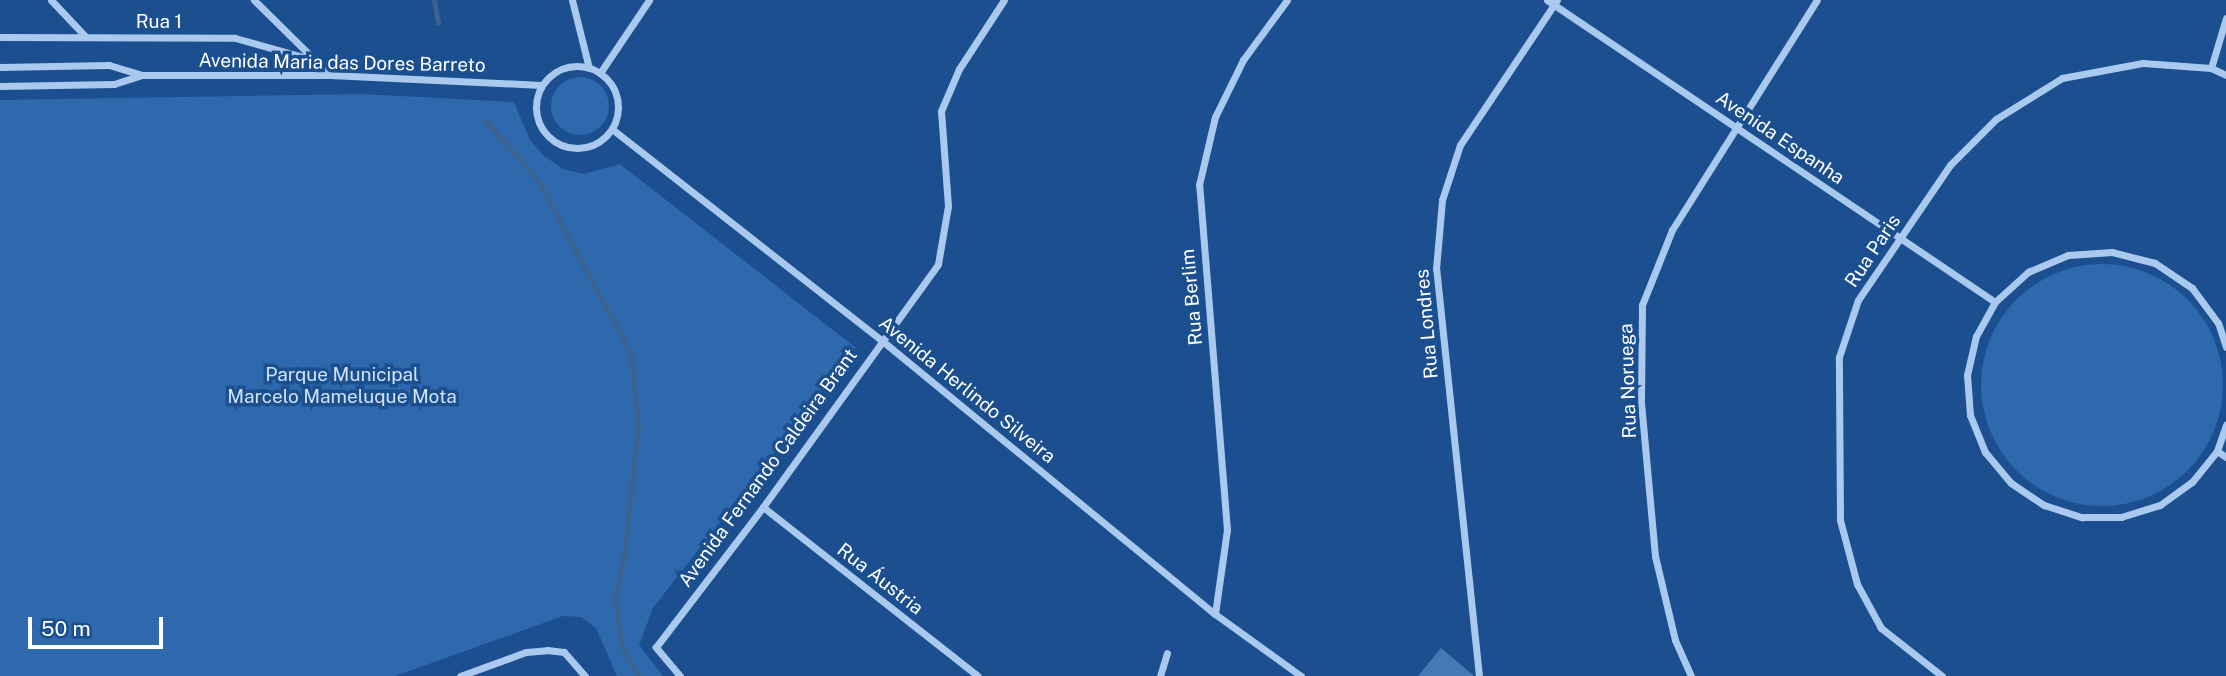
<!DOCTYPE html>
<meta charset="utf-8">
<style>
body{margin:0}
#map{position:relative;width:2226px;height:676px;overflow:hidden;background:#1b4f8f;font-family:"Public Sans",sans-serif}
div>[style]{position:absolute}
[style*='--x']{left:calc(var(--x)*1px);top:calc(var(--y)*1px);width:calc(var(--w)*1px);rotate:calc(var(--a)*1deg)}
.green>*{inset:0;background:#2e69ad}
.round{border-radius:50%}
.stream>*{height:5px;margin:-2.5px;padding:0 2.5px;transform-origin:2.5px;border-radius:2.5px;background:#3c6290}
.building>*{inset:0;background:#4478b7}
.street>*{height:7px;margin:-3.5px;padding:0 3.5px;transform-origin:3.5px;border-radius:3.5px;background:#a9c9ee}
.street>.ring{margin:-3.5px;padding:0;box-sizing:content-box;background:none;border:7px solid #a9c9ee;border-radius:50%}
span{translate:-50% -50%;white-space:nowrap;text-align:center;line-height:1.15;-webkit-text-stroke:7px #1b4f8f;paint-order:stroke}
.street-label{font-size:19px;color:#fff}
.park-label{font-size:19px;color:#cfe3fa}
.scale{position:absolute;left:28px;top:617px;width:135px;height:32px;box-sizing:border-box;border:4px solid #fff;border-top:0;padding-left:9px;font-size:21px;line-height:24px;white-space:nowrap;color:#fff;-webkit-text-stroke:5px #1b4f8f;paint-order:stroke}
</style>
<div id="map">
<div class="green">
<i class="round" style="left:551px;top:77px;width:58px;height:58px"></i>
<i style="clip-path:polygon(362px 94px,514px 102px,530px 140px,544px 156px,563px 169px,584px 174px,620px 164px,856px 348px,653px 608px,639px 645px,663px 676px,617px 676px,596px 628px,581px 617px,563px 616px,395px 676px,0 676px,0 100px)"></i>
<i class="round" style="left:1981px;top:264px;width:242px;height:242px"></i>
</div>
<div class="stream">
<i style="--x:434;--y:0;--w:23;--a:80"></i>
<i style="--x:486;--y:121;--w:79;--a:49.1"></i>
<i style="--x:538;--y:181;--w:196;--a:61.7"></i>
<i style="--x:631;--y:354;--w:73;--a:84.5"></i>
<i style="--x:638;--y:427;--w:130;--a:96.2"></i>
<i style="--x:624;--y:556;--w:40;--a:103"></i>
<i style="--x:615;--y:595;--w:50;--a:83.2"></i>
<i style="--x:621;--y:645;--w:35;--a:61"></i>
</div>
<div class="building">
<i style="clip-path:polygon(1441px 648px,1473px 675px,1473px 676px,1418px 676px)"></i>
</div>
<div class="street">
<i style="--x:51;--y:0;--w:51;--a:46.6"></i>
<i style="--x:254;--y:0;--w:105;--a:44.6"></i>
<i style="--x:572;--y:0;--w:70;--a:76"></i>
<i style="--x:1547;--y:0;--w:540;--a:33.98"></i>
<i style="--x:0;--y:37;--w:235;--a:0.2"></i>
<i style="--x:235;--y:38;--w:82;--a:15.6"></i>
<i class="ring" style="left:536px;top:66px;width:75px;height:75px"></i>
<i style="--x:0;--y:67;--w:109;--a:-1.1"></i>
<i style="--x:109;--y:65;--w:34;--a:17"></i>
<i style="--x:142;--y:75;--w:188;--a:0"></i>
<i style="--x:330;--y:75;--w:211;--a:2.7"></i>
<i style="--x:2211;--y:68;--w:52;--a:-73.3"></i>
<i style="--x:600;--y:73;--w:88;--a:-56.1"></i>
<i style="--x:0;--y:86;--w:114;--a:-1"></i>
<i style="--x:114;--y:84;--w:28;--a:-18"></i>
<i style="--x:612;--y:129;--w:340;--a:38.1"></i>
<i style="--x:880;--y:339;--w:433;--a:39.4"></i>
<i style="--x:1215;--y:614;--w:106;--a:35.8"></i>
<i style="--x:2226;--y:347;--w:25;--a:-108"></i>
<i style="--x:2218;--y:323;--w:44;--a:-126.6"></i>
<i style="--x:2192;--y:288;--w:45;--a:-146"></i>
<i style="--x:2155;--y:263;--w:44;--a:-165.7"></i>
<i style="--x:2112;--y:252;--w:44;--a:176.1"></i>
<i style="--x:2068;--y:255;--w:43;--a:157"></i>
<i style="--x:2028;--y:272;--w:45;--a:137.7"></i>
<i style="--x:1995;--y:302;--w:39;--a:119"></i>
<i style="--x:1976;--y:336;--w:40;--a:103"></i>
<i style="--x:1967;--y:375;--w:40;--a:85.7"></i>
<i style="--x:1970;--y:415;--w:40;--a:68"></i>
<i style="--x:1985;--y:452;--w:40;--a:50"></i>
<i style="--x:2011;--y:483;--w:40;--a:34"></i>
<i style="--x:2044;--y:505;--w:40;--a:18"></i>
<i style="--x:2082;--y:517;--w:39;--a:0"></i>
<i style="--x:2121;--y:517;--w:41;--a:-17.1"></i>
<i style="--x:2160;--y:505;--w:39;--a:-36"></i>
<i style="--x:2192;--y:482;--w:40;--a:-51"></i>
<i style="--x:2217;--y:451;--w:28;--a:-71"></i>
<i style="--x:2217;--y:451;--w:11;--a:34"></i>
<i style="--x:763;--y:507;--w:273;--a:38.2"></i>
<i style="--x:1215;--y:614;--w:85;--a:-81.9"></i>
<i style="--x:1227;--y:530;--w:346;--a:-94.6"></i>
<i style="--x:1199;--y:185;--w:70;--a:-76.8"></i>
<i style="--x:1215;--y:117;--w:64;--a:-63.8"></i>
<i style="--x:1243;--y:60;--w:74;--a:-53.7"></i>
<i style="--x:460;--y:676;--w:70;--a:-20"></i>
<i style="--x:526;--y:652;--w:21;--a:-5"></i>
<i style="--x:547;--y:650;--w:17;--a:7"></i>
<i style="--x:564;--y:652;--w:32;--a:49"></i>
<i style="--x:680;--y:676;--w:38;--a:-130"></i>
<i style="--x:656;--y:647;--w:176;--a:-52.6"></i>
<i style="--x:763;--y:507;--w:299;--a:-54.2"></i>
<i style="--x:938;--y:264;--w:59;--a:-80.2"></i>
<i style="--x:948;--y:206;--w:95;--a:-94.2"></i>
<i style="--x:941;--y:111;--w:46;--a:-66.8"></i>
<i style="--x:959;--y:69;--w:82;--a:-56.9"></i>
<i style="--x:1160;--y:676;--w:24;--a:-73"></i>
<i style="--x:1479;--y:676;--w:409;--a:-96"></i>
<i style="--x:1436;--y:269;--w:69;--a:-85"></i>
<i style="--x:1442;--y:200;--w:58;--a:-71.9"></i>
<i style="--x:1460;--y:145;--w:174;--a:-56.2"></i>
<i style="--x:1691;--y:676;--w:39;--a:-114"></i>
<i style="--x:1675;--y:640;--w:86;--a:-103.4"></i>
<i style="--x:1655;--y:556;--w:156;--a:-95.2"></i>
<i style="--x:1641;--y:401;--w:96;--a:-89.4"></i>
<i style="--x:1642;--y:305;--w:81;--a:-68.2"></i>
<i style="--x:1672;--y:230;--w:272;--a:-57.8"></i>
<i style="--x:1942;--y:676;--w:78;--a:-141.8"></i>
<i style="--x:1881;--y:628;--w:50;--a:-118.6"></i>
<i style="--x:1857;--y:584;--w:66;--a:-104.9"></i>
<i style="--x:1840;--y:520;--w:163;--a:-90.4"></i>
<i style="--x:1839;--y:357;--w:60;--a:-71.6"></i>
<i style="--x:1858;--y:300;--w:163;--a:-55.7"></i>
<i style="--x:1950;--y:165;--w:65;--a:-45"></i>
<i style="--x:1996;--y:119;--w:78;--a:-31.8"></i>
<i style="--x:2062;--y:78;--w:82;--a:-10.5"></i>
<i style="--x:2143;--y:63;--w:68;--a:4.2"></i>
<i style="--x:2211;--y:68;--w:17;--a:25"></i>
</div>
<div class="street-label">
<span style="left:159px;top:22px">Rua 1</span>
<span style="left:342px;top:63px;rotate:1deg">Avenida Maria das Dores Barreto</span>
<span style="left:1780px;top:138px;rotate:34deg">Avenida Espanha</span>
<span style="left:1873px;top:251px;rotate:-56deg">Rua Paris</span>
<span style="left:1192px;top:297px;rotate:-95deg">Rua Berlim</span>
<span style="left:1427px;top:324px;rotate:-95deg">Rua Londres</span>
<span style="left:1628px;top:381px;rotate:-92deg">Rua Noruega</span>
<span style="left:967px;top:390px;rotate:39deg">Avenida Herlindo Silveira</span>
<span style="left:768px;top:468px;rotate:-54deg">Avenida Fernando Caldeira Brant</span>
<span style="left:880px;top:579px;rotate:38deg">Rua Áustria</span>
</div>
<div class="park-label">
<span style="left:342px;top:386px">Parque Municipal<br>Marcelo Mameluque Mota</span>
</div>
<div class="scale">50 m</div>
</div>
